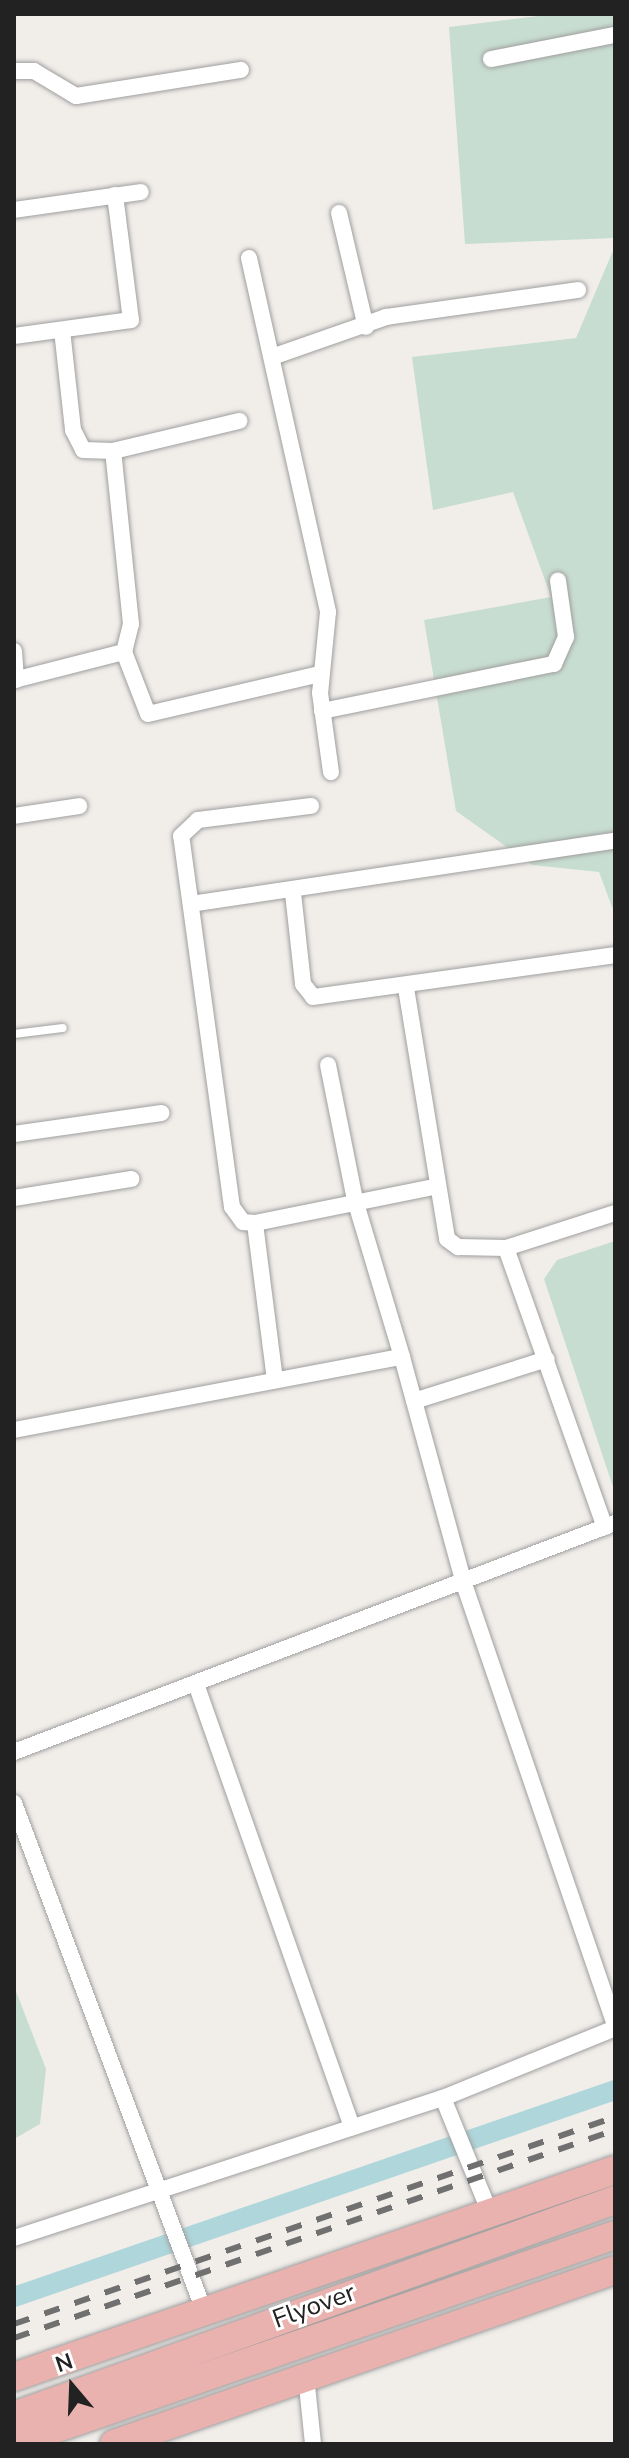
<!DOCTYPE html>
<style>
body{margin:0}
#map{position:relative;width:629px;height:2458px;overflow:hidden;background:#f1eeea;font-family:"Nunito Sans",sans-serif}
div>[style]{position:absolute}
[style*='--x']{left:calc(var(--x)*1px);top:calc(var(--y)*1px);width:calc(var(--w)*1px);rotate:calc(var(--a)*1deg)}
.wetland>*{inset:0;background:#c8ddd1}
.canal>*{height:20px;margin:-10px;padding:0 10px;transform-origin:10px;border-radius:10px;background:#afd6da}
.roads{filter:drop-shadow(0 0 2px #9f9f9f) drop-shadow(0 0 2px #9f9f9f)}
.service>*{height:8px;margin:-4px;padding:0 4px;transform-origin:4px;border-radius:4px;background:#fff}
.minor>*{height:16px;margin:-8px;padding:0 8px;transform-origin:8px;border-radius:8px;background:#fff}
.trunk>*{height:28px;margin:-14px;padding:0 14px;transform-origin:14px;border-radius:14px;background:#eab2ae}
.rail>*{height:6px;margin-top:-3px;transform-origin:0;background:repeating-linear-gradient(90deg,#707070 0 16px,transparent 0 32px)}
span{translate:-50% -50%;white-space:nowrap;text-align:center;line-height:1.15;-webkit-text-stroke:6px #fff;paint-order:stroke}
.street-label{font-size:26px;color:#222}
.frame{position:absolute;inset:0;border:16px solid #222;pointer-events:none}
.north{position:absolute;left:32px;top:2346px;width:80px;height:80px;-webkit-text-stroke:6px #fff;paint-order:stroke;rotate:341deg;font-size:22px;font-weight:700;line-height:32px;text-align:center;color:#222}
.north::after{content:'';display:block;margin:auto;width:28px;height:36px;background:#222;clip-path:polygon(50% 0,100% 100%,50% 72%,0 100%)}
</style>
<div id="map">
<div class="wetland">
<i style="clip-path:polygon(554px 14px,615px 14px,615px 238px,465px 244px,449px 27px)"></i>
<i style="clip-path:polygon(615px 246px,615px 915px,599px 872px,532px 865px,456px 811px,424px 620px,551px 597px,513px 492px,433px 510px,412px 357px,576px 338px)"></i>
<i style="clip-path:polygon(615px 1241px,615px 1493px,544px 1279px,557px 1260px)"></i>
<i style="clip-path:polygon(14px 1986px,46px 2069px,40px 2124px,14px 2139px)"></i>
</div>
<div class="canal">
<i style="--x:14;--y:2297;--w:636;--a:-19.01"></i>
</div>
<div class="roads">
<div class="service">
<i style="--x:14;--y:1034;--w:49;--a:-7"></i>
</div>
<div class="minor">
<i style="--x:491;--y:59;--w:126;--a:-11"></i>
<i style="--x:14;--y:71;--w:20;--a:0"></i>
<i style="--x:34;--y:71;--w:49;--a:30.8"></i>
<i style="--x:76;--y:96;--w:167;--a:-9"></i>
<i style="--x:14;--y:210;--w:128;--a:-8.1"></i>
<i style="--x:339;--y:213;--w:117;--a:76.7"></i>
<i style="--x:249;--y:258;--w:363;--a:77.4"></i>
<i style="--x:328;--y:612;--w:81;--a:95.6"></i>
<i style="--x:320;--y:693;--w:80;--a:82.1"></i>
<i style="--x:62;--y:330;--w:101;--a:83.7"></i>
<i style="--x:73;--y:430;--w:22;--a:63"></i>
<i style="--x:83;--y:450;--w:30;--a:2"></i>
<i style="--x:113;--y:451;--w:130;--a:-13.4"></i>
<i style="--x:14;--y:336;--w:118;--a:-7.8"></i>
<i style="--x:131;--y:320;--w:126;--a:-97.3"></i>
<i style="--x:272;--y:357;--w:121;--a:-19.3"></i>
<i style="--x:386;--y:317;--w:194;--a:-8"></i>
<i style="--x:14;--y:651;--w:29;--a:86"></i>
<i style="--x:124;--y:652;--w:66;--a:68.8"></i>
<i style="--x:148;--y:714;--w:177;--a:-13.1"></i>
<i style="--x:14;--y:680;--w:114;--a:-14.3"></i>
<i style="--x:124;--y:652;--w:29;--a:-76"></i>
<i style="--x:131;--y:624;--w:174;--a:-95.9"></i>
<i style="--x:322;--y:711;--w:237;--a:-11.5"></i>
<i style="--x:554;--y:664;--w:30;--a:-66"></i>
<i style="--x:566;--y:637;--w:57;--a:-98.1"></i>
<i style="--x:14;--y:816;--w:66;--a:-8.7"></i>
<i style="--x:293;--y:893;--w:92;--a:83.7"></i>
<i style="--x:303;--y:984;--w:16;--a:52"></i>
<i style="--x:313;--y:997;--w:305;--a:-7.9"></i>
<i style="--x:191;--y:904;--w:429;--a:-8.5"></i>
<i style="--x:406;--y:988;--w:254;--a:80.7"></i>
<i style="--x:447;--y:1239;--w:14;--a:36"></i>
<i style="--x:458;--y:1247;--w:48;--a:1.2"></i>
<i style="--x:506;--y:1248;--w:114;--a:-17.8"></i>
<i style="--x:328;--y:1065;--w:138;--a:78.7"></i>
<i style="--x:355;--y:1200;--w:164;--a:73.3"></i>
<i style="--x:14;--y:1134;--w:149;--a:-8.1"></i>
<i style="--x:14;--y:1198;--w:119;--a:-9.2"></i>
<i style="--x:255;--y:1223;--w:12;--a:-175"></i>
<i style="--x:243;--y:1222;--w:19;--a:-126"></i>
<i style="--x:232;--y:1207;--w:374;--a:-97.8"></i>
<i style="--x:181;--y:836;--w:23;--a:-43"></i>
<i style="--x:198;--y:820;--w:114;--a:-7.1"></i>
<i style="--x:506;--y:1248;--w:296;--a:70.5"></i>
<i style="--x:275;--y:1380;--w:158;--a:-97.3"></i>
<i style="--x:255;--y:1223;--w:183;--a:-11.4"></i>
<i style="--x:414;--y:1401;--w:139;--a:-17.5"></i>
<i style="--x:14;--y:1430;--w:395;--a:-10.7"></i>
<i style="--x:402;--y:1357;--w:235;--a:74.7"></i>
<i style="--x:464;--y:1584;--w:465;--a:71.1"></i>
<i style="--x:196;--y:1684;--w:470;--a:70.6"></i>
<i style="--x:14;--y:1752;--w:643;--a:-20.86"></i>
<i style="--x:14;--y:1803;--w:542;--a:69.49"></i>
<i style="--x:443;--y:2098;--w:124;--a:67.8"></i>
<i style="--x:14;--y:2238;--w:451;--a:-18.1"></i>
<i style="--x:443;--y:2098;--w:186;--a:-22.1"></i>
<i style="--x:306;--y:2376;--w:68;--a:84.1"></i>
</div>
<div class="trunk">
<i style="--x:14;--y:2377;--w:636;--a:-19.01"></i>
<i style="--x:14;--y:2416;--w:639;--a:-19.77"></i>
<i style="--x:14;--y:2443;--w:636;--a:-19.09"></i>
<i style="--x:114;--y:2444;--w:530;--a:-19.15"></i>
</div>
</div>
<div class="rail">
<i style="--x:14;--y:2324;--w:636;--a:-19.01"></i>
<i style="--x:14;--y:2338;--w:636;--a:-19.09"></i>
</div>
<div class="street-label">
<span style="left:314px;top:2306px;rotate:-20deg">Flyover</span>
</div>
<div class="frame"></div>
<div class="north">N</div>
</div>
